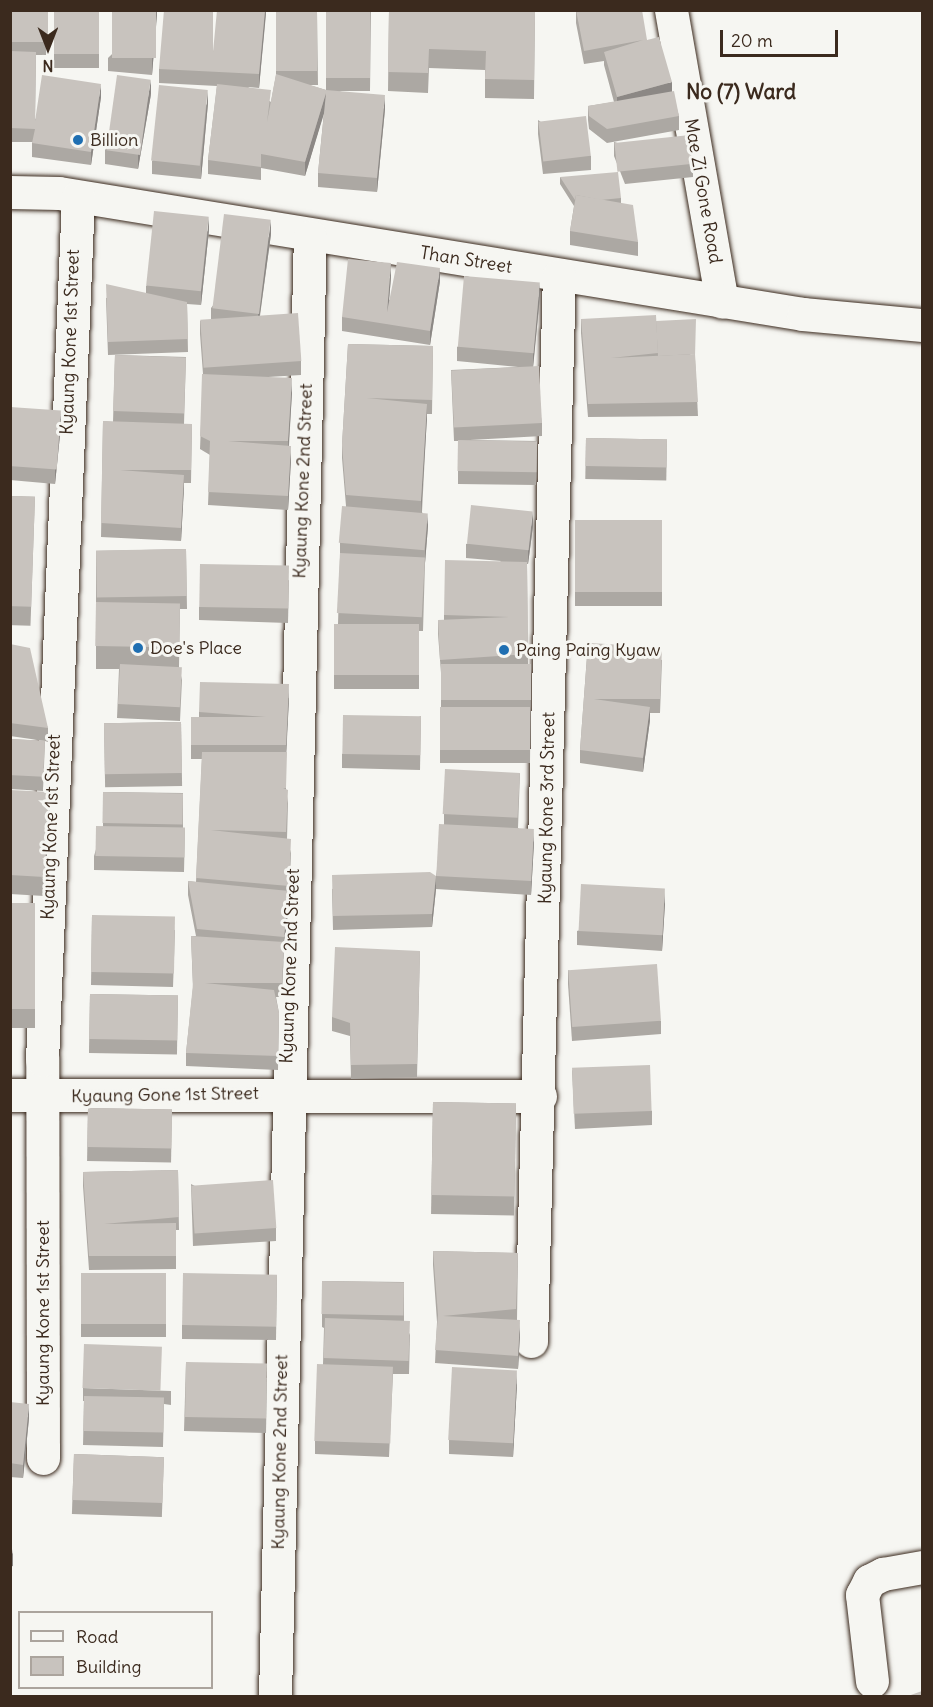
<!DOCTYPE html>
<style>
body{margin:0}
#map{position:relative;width:933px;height:1707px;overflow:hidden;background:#f6f6f2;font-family:Delius,sans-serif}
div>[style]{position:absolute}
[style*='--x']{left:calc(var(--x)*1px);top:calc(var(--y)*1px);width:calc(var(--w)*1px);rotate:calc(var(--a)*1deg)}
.roads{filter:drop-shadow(0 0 2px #3b2a1e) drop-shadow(0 0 2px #3b2a1e)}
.minor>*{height:33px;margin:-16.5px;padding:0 16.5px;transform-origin:16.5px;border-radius:16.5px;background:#f6f6f2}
.wall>*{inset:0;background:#aca8a3;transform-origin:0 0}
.shaded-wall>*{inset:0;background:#8c8885}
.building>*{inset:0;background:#c8c3be;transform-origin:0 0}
.dots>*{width:16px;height:16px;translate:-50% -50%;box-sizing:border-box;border:3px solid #f6f6f2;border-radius:50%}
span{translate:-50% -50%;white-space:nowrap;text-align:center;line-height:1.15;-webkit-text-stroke:6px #f6f6f2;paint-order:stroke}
.poi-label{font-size:18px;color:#3b2a1e}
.left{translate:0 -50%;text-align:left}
.street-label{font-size:18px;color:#3b2a1e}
.quarter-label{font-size:21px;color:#3b2a1e;font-weight:700}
.frame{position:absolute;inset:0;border:12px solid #3b2a1e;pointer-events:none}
.legend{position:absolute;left:18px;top:1611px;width:195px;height:78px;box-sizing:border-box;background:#f6f6f2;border:2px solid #aba49d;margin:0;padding:8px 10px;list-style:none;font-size:18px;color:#3b2a1e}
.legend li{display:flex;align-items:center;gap:12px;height:30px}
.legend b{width:30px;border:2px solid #aba49d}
.north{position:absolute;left:18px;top:18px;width:60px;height:60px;-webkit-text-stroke:4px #f6f6f2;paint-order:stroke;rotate:180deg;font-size:16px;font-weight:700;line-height:24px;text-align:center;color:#3b2a1e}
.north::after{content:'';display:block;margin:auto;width:21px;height:27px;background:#3b2a1e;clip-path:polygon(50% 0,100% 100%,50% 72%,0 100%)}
.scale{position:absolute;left:720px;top:30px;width:118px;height:27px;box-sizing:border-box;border:3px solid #3b2a1e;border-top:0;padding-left:8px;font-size:18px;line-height:21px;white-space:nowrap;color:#3b2a1e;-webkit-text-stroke:4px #f6f6f2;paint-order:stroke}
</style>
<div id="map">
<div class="roads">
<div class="minor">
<i style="--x:671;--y:10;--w:296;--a:80.1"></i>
<i style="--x:10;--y:192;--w:49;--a:1.2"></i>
<i style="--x:59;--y:193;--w:754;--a:9.24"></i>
<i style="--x:803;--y:314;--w:120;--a:5.3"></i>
<i style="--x:10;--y:1095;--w:530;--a:0.11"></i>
<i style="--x:531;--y:1341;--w:1066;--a:-88.5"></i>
<i style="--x:43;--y:1458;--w:398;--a:-90.1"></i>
<i style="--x:42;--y:1060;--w:864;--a:-87.61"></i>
<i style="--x:872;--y:1681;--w:87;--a:-96.6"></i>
<i style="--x:862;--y:1595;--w:16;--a:-63"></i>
<i style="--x:869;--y:1581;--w:16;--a:-27"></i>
<i style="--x:883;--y:1574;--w:40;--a:-10"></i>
<i style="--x:275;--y:1696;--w:1460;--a:-88.63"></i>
</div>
</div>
<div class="wall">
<i style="clip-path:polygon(10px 10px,48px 10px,46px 55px,36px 55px,35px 119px,101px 97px,91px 165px,32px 157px,32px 142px,10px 142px)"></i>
<i style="left:54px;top:10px;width:45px;height:58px"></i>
<i style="clip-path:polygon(157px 10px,152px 75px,108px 71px,108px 58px)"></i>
<i style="clip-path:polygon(266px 10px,259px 88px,248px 87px,271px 102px,276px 75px,276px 10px,317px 10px,318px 85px,309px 85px,326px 90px,326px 10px,371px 10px,370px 91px,339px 91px,385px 109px,377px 192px,318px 187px,318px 173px,324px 112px,305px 176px,261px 168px,261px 180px,208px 174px,208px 160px,217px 86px,159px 83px,159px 69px,213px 51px)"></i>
<i style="clip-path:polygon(389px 10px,535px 10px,534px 99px,485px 98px,485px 70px,429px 68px,428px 93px,388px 91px)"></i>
<i style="clip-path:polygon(576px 10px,647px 40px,672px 92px,679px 116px,679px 130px,607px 143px,589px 129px,588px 120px,588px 106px,614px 102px,604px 65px,604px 61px,584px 64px,576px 23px)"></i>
<i style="clip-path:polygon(151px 94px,138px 169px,105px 164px,105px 150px)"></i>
<i style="clip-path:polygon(208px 103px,201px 179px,152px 174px,152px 161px)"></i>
<i style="clip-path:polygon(538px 120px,591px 156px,591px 170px,543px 174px,538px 134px)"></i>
<i style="clip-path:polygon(614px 142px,693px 164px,693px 177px,625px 184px,614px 156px)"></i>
<i style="clip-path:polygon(560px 177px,621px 198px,621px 203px,638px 242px,638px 256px,570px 245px,570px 231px,574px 206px,560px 184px)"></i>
<i style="clip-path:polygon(209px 230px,201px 305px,187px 304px,188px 352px,108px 355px,106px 298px,146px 293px,146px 286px)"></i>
<i style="clip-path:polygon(271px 234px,260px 316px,301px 361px,301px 375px,268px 377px,292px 392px,289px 446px,291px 460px,288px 510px,208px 505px,210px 455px,200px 449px,203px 374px,200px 334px,200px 321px,211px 320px,211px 308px)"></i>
<i style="clip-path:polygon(391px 277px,389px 300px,440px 281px,430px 345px,342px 331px,342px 317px)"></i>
<i style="clip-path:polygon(540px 296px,533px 366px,542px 423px,542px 436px,470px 440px,537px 441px,536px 485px,458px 484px,458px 441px,454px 441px,451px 370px,518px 367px,457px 361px,457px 347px)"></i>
<i style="clip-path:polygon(581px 319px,656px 321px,695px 359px,698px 416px,588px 417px,581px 333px)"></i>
<i style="clip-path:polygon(348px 344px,433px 346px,432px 414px,427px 414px,422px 512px,428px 526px,425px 563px,423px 631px,419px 631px,419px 689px,334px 689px,334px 624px,338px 624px,340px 557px,340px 543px,346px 506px,342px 458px,342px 445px)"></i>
<i style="clip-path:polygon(115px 355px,186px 357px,184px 424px,192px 424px,191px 483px,184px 483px,181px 541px,101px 537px,103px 421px,113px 422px)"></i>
<i style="clip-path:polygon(10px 407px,61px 425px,55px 484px,10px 480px)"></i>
<i style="left:586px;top:438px;width:81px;height:41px;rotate:1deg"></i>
<i style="left:10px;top:496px;width:25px;height:129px;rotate:2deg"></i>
<i style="left:575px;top:520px;width:87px;height:86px"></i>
<i style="clip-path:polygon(533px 526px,528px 564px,527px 564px,528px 664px,531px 664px,530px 763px,440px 763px,440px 707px,441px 707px,441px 673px,438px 634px,438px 620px,444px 620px,444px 615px,501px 561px,466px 558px,466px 544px)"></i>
<i style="clip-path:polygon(186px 549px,187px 609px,180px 609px,179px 667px,182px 680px,180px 721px,117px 718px,119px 669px,96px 669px,96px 551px)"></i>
<i style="clip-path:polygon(289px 580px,288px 623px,199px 620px,199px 607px)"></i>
<i style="clip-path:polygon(588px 643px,662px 660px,660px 713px,650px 713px,650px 720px,643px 772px,580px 763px,580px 750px)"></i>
<i style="clip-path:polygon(10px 644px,48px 728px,48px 742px,45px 741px,43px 791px,10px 789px,10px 739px,45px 741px,10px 736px)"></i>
<i style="clip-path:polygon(289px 698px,286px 752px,286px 789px,288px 803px,287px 839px,291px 853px,289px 905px,284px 945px,282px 997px,276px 997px,279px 1013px,278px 1070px,186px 1066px,186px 1053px,193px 988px,191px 936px,196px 936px,188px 895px,188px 881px,196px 882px,202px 759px,191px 759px,191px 717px,199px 717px,199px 712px)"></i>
<i style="clip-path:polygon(421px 716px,420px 770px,342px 768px,342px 754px)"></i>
<i style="left:181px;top:722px;width:64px;height:77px;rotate:89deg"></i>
<i style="clip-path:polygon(520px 773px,518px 828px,534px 842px,531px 895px,436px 889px,432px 927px,333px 930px,332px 889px,436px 876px,444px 824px,444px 814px)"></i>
<i style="clip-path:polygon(10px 790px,50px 812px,44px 896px,10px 894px)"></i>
<i style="clip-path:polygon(103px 792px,183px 793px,183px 828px,185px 828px,184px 872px,94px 870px,94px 856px,103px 826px)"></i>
<i style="left:10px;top:903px;width:25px;height:125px"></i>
<i style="clip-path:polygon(665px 903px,662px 951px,577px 945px,577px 931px)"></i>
<i style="clip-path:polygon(92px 915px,175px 930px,173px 987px,91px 985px)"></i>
<i style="clip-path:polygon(420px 951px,417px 1077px,351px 1079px,350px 1036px,332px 1031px,332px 1017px)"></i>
<i style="clip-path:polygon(568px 970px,661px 1021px,661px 1034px,572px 1041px,568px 984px)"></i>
<i style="left:90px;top:994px;width:88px;height:59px;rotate:1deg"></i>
<i style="clip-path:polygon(572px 1070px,652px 1111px,652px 1125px,575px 1129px)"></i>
<i style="left:433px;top:1102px;width:83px;height:112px;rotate:1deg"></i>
<i style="left:88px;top:1108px;width:84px;height:53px;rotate:1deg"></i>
<i style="clip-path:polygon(178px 1170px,179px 1230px,176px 1230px,176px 1269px,89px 1270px,83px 1186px,83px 1172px)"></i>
<i style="clip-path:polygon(191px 1184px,276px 1228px,276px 1241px,193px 1246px)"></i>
<i style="clip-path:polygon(433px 1251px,518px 1253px,517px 1320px,520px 1334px,518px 1369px,435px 1363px,437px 1322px,433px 1265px)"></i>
<i style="left:166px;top:1273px;width:64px;height:85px;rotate:90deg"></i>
<i style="clip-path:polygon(277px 1275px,276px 1340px,182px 1339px,182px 1325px)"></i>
<i style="clip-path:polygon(322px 1281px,404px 1282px,404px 1321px,410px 1335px,409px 1374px,393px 1374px,389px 1457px,315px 1454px,315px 1441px,323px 1364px,324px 1328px,322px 1327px)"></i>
<i style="clip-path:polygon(186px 1362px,267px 1378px,266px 1433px,184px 1431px)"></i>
<i style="clip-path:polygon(517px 1384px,513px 1457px,449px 1454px,449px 1440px)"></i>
<i style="clip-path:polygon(83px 1388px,171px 1391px,171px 1405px,164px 1404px,163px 1447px,83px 1445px,84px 1401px,83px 1401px)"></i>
<i style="clip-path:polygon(10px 1402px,29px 1418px,23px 1478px,10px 1477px)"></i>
<i style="left:74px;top:1454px;width:90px;height:60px;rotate:2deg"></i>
</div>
<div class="shaded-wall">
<i style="clip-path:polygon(156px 10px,157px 10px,157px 15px,152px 75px,152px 61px)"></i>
<i style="clip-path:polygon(265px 10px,266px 10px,266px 14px,259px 88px,259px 74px)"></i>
<i style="clip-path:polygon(151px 80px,151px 94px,138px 169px,138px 155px)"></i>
<i style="clip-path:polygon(672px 82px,672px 95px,617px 111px,617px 97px)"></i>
<i style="clip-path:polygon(101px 84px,101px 97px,91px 165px,91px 152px)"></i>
<i style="clip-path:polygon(208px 90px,208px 103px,201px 179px,201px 165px)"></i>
<i style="clip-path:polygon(326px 93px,326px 107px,305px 176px,305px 162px)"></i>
<i style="clip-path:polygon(385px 95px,385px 109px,377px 192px,377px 178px)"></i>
<i style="clip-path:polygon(209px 217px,209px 230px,201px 305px,201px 292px)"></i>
<i style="clip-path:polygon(271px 220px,271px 234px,258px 328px,258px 315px)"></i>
<i style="clip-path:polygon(391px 263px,391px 277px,387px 325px,387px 312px)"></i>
<i style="clip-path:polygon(440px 268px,440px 281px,430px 345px,430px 331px)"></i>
<i style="clip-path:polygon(540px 282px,540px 296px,533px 368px,533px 355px)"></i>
<i style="clip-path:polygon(292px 378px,292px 392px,288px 455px,288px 441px)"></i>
<i style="clip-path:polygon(427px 404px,427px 418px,421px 514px,421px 501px)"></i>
<i style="clip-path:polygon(61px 411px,61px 425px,55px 484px,55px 470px)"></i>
<i style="clip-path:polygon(291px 446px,291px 460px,288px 510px,288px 496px)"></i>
<i style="clip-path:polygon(184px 475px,184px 488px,181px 541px,181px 528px)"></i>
<i style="clip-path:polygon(533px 512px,533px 526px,528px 564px,528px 551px)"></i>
<i style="clip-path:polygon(428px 513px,428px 526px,425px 563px,425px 549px)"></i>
<i style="clip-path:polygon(289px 684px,289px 698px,286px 759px,286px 745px)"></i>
<i style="clip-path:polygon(650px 707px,650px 720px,643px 772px,643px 758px)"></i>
<i style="clip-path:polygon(50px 792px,50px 812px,44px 896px,44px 877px)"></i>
<i style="clip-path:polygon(534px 829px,534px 842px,531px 895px,531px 882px)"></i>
<i style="clip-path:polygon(436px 876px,436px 889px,432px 927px,432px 914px)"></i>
<i style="clip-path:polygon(665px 889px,665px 903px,662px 951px,662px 937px)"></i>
<i style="clip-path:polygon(289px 891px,289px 905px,284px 945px,282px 997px,284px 937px)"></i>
<i style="clip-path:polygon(520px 1320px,520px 1334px,518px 1369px,518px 1356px)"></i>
<i style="clip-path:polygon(517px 1370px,517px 1384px,513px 1457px,513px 1444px)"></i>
<i style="clip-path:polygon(29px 1404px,29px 1418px,23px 1478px,23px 1465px)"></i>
<i style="clip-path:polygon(13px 1553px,13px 1566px,10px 1567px,10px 1554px)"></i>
</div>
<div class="building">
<i style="left:10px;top:10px;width:38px;height:32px"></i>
<i style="left:54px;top:10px;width:45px;height:44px"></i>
<i style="left:112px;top:10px;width:44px;height:48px"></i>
<i style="clip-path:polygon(164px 10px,213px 10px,213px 52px,217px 10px,265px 10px,259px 74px,159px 69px)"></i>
<i style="left:276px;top:10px;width:41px;height:61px"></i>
<i style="left:326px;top:10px;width:44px;height:68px"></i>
<i style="clip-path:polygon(389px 10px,535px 10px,534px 80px,485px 79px,486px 51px,429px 49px,428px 73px,388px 72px)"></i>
<i style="clip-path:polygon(576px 10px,642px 10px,647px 40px,659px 37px,672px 82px,617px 97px,604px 52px,643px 40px,584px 51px)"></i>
<i style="clip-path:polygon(10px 51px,36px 52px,35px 121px,42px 75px,101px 84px,91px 152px,32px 143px,35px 129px,10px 128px)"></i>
<i style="clip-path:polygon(276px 74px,326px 90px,385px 95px,377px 178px,318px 173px,326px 93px,305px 162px,261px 154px,261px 167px,208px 160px,217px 84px,271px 90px,267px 122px)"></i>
<i style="left:117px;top:75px;width:34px;height:76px;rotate:8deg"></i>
<i style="left:159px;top:85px;width:49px;height:76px;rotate:6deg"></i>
<i style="clip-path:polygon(674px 91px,679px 116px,607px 129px,589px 116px,588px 106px)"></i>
<i style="left:586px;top:116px;width:40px;height:48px;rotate:83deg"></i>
<i style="left:690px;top:135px;width:29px;height:76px;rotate:84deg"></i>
<i style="clip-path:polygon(618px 172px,621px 198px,601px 200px,576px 195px,575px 200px,560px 177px)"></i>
<i style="clip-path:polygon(576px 195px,633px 205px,638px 242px,570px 231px)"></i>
<i style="left:154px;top:211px;width:55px;height:75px;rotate:6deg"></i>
<i style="left:224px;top:214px;width:47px;height:95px;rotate:7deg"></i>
<i style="clip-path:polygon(348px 259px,391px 263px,387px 312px,397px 262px,440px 268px,430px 331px,342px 317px)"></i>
<i style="left:464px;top:276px;width:76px;height:71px;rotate:5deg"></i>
<i style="clip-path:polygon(106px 284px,187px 302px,188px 339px,108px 342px)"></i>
<i style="left:298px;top:313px;width:48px;height:98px;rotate:86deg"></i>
<i style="clip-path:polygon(656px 315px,658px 353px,611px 358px,695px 354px,698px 402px,588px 404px,581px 319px)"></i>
<i style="clip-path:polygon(696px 319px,695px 356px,695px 354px,658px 356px,656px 321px)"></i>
<i style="clip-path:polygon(348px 344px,433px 346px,432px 400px,367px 398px,427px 404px,421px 501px,346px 495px,342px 445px)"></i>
<i style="left:115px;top:355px;width:71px;height:56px;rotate:2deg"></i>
<i style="left:539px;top:366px;width:57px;height:88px;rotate:87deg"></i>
<i style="clip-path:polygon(202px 374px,292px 378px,288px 441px,228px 441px,291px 446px,288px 496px,208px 492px,210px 441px,200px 436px)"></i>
<i style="left:10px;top:407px;width:51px;height:59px;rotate:4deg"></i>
<i style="clip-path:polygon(103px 421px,192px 424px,191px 470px,120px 470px,184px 475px,181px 528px,101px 523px)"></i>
<i style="left:586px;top:438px;width:81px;height:28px;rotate:1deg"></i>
<i style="left:458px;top:440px;width:79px;height:31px;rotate:1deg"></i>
<i style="left:10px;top:496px;width:25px;height:110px;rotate:2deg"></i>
<i style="left:471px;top:505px;width:62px;height:39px;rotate:6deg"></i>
<i style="left:342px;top:506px;width:86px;height:37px;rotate:5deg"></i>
<i style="left:575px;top:520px;width:87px;height:72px"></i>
<i style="left:186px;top:549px;width:47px;height:90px;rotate:89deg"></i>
<i style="left:340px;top:553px;width:85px;height:60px;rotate:3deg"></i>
<i style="clip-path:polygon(445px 560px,527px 562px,528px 654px,440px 660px,438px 620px,509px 617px,444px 615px)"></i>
<i style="left:200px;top:564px;width:89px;height:43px;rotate:1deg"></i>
<i style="left:96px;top:602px;width:84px;height:44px;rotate:1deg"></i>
<i style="left:334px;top:624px;width:85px;height:51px"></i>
<i style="clip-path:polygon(588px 643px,662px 647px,660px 699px,594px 699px,650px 707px,643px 758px,580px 750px)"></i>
<i style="clip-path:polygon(10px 644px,30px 648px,48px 728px,10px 723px)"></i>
<i style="left:120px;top:664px;width:62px;height:40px;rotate:3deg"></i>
<i style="left:531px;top:664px;width:36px;height:90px;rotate:90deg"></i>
<i style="clip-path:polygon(200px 682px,289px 684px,286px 745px,191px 745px,191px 717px,266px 717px,199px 712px)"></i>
<i style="left:440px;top:707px;width:90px;height:43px"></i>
<i style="left:343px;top:715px;width:78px;height:39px;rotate:1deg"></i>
<i style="left:181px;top:722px;width:51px;height:77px;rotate:89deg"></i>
<i style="left:10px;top:739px;width:35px;height:36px;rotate:3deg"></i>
<i style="clip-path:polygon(202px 752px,287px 752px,286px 788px,283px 788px,288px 790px,286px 832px,211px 830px,291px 839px,289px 886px,196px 878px)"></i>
<i style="left:445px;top:769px;width:75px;height:45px;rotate:3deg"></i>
<i style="clip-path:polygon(10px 790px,50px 792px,44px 877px,10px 875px)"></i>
<i style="left:103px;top:792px;width:80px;height:31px;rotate:1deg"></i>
<i style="left:439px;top:824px;width:95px;height:52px;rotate:3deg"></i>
<i style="left:96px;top:826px;width:89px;height:30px;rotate:1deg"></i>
<i style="clip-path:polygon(430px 872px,436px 876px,432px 914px,333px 916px,332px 875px)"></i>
<i style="clip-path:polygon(188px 881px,289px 891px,284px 937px,197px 929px)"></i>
<i style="left:581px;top:884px;width:84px;height:47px;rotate:3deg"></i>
<i style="left:10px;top:903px;width:25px;height:106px"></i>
<i style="left:92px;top:915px;width:83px;height:57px;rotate:1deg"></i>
<i style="clip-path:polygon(191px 936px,284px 942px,282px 983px,205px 983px,274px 990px,279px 1013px,278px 1056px,186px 1053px,193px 984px)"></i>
<i style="clip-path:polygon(335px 947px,420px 951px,417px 1064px,351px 1065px,350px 1023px,332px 1017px)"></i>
<i style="left:657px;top:964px;width:57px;height:89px;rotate:86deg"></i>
<i style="left:90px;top:994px;width:88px;height:45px;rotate:1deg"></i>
<i style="left:650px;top:1065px;width:46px;height:78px;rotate:88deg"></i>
<i style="left:433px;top:1102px;width:83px;height:93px;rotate:1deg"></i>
<i style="left:88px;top:1108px;width:84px;height:39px;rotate:1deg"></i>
<i style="clip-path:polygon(178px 1170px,179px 1217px,104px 1224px,176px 1223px,176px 1256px,89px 1256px,83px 1172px)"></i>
<i style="left:273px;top:1180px;width:48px;height:82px;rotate:86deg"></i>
<i style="clip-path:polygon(433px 1251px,518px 1253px,516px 1309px,443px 1316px,520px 1320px,518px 1356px,435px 1350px,438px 1315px)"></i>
<i style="left:166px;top:1273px;width:51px;height:85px;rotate:90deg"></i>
<i style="left:183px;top:1273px;width:94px;height:52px;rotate:1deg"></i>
<i style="left:322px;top:1281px;width:82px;height:33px;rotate:1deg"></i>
<i style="left:325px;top:1318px;width:85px;height:40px;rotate:2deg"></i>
<i style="left:84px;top:1344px;width:78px;height:44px;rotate:2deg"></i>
<i style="left:186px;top:1362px;width:81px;height:55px;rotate:1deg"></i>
<i style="left:317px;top:1364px;width:76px;height:77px;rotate:2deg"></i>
<i style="left:452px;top:1367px;width:65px;height:73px;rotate:3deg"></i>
<i style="left:84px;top:1396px;width:80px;height:35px;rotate:1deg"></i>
<i style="clip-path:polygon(10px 1402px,29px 1404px,23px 1465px,10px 1463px)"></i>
<i style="left:74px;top:1454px;width:90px;height:46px;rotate:2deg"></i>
<i style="clip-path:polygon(10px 1541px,13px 1553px,10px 1554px)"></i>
<i style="clip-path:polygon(922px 1691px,922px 1696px,908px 1696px)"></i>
</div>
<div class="dots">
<i style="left:78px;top:140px;background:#1f6fb2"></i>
<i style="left:138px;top:648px;background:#1f6fb2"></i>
<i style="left:504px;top:650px;background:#1f6fb2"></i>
</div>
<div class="poi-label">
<span class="left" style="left:90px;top:140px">Billion</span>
<span class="left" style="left:150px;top:648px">Doe's Place</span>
<span class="left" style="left:516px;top:650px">Paing Paing Kyaw</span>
</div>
<div class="street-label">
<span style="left:703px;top:191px;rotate:80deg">Mae Zi Gone Road</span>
<span style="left:466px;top:260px;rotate:9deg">Than Street</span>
<span style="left:70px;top:342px;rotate:-88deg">Kyaung Kone 1st Street</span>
<span style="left:303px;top:481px;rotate:-88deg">Kyaung Kone 2nd Street</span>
<span style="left:547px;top:808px;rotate:-89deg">Kyaung Kone 3rd Street</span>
<span style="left:51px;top:827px;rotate:-88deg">Kyaung Kone 1st Street</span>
<span style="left:290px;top:966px;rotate:-88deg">Kyaung Kone 2nd Street</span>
<span style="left:165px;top:1095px;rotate:-1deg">Kyaung Gone 1st Street</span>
<span style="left:43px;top:1313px;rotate:-90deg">Kyaung Kone 1st Street</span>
<span style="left:280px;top:1452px;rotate:-89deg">Kyaung Kone 2nd Street</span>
</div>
<div class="quarter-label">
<span style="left:741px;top:92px">No (7) Ward</span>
</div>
<div class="frame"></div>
<ul class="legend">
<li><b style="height:8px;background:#f6f6f2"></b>Road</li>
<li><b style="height:16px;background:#c8c3be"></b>Building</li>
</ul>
<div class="north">N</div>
<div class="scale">20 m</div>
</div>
